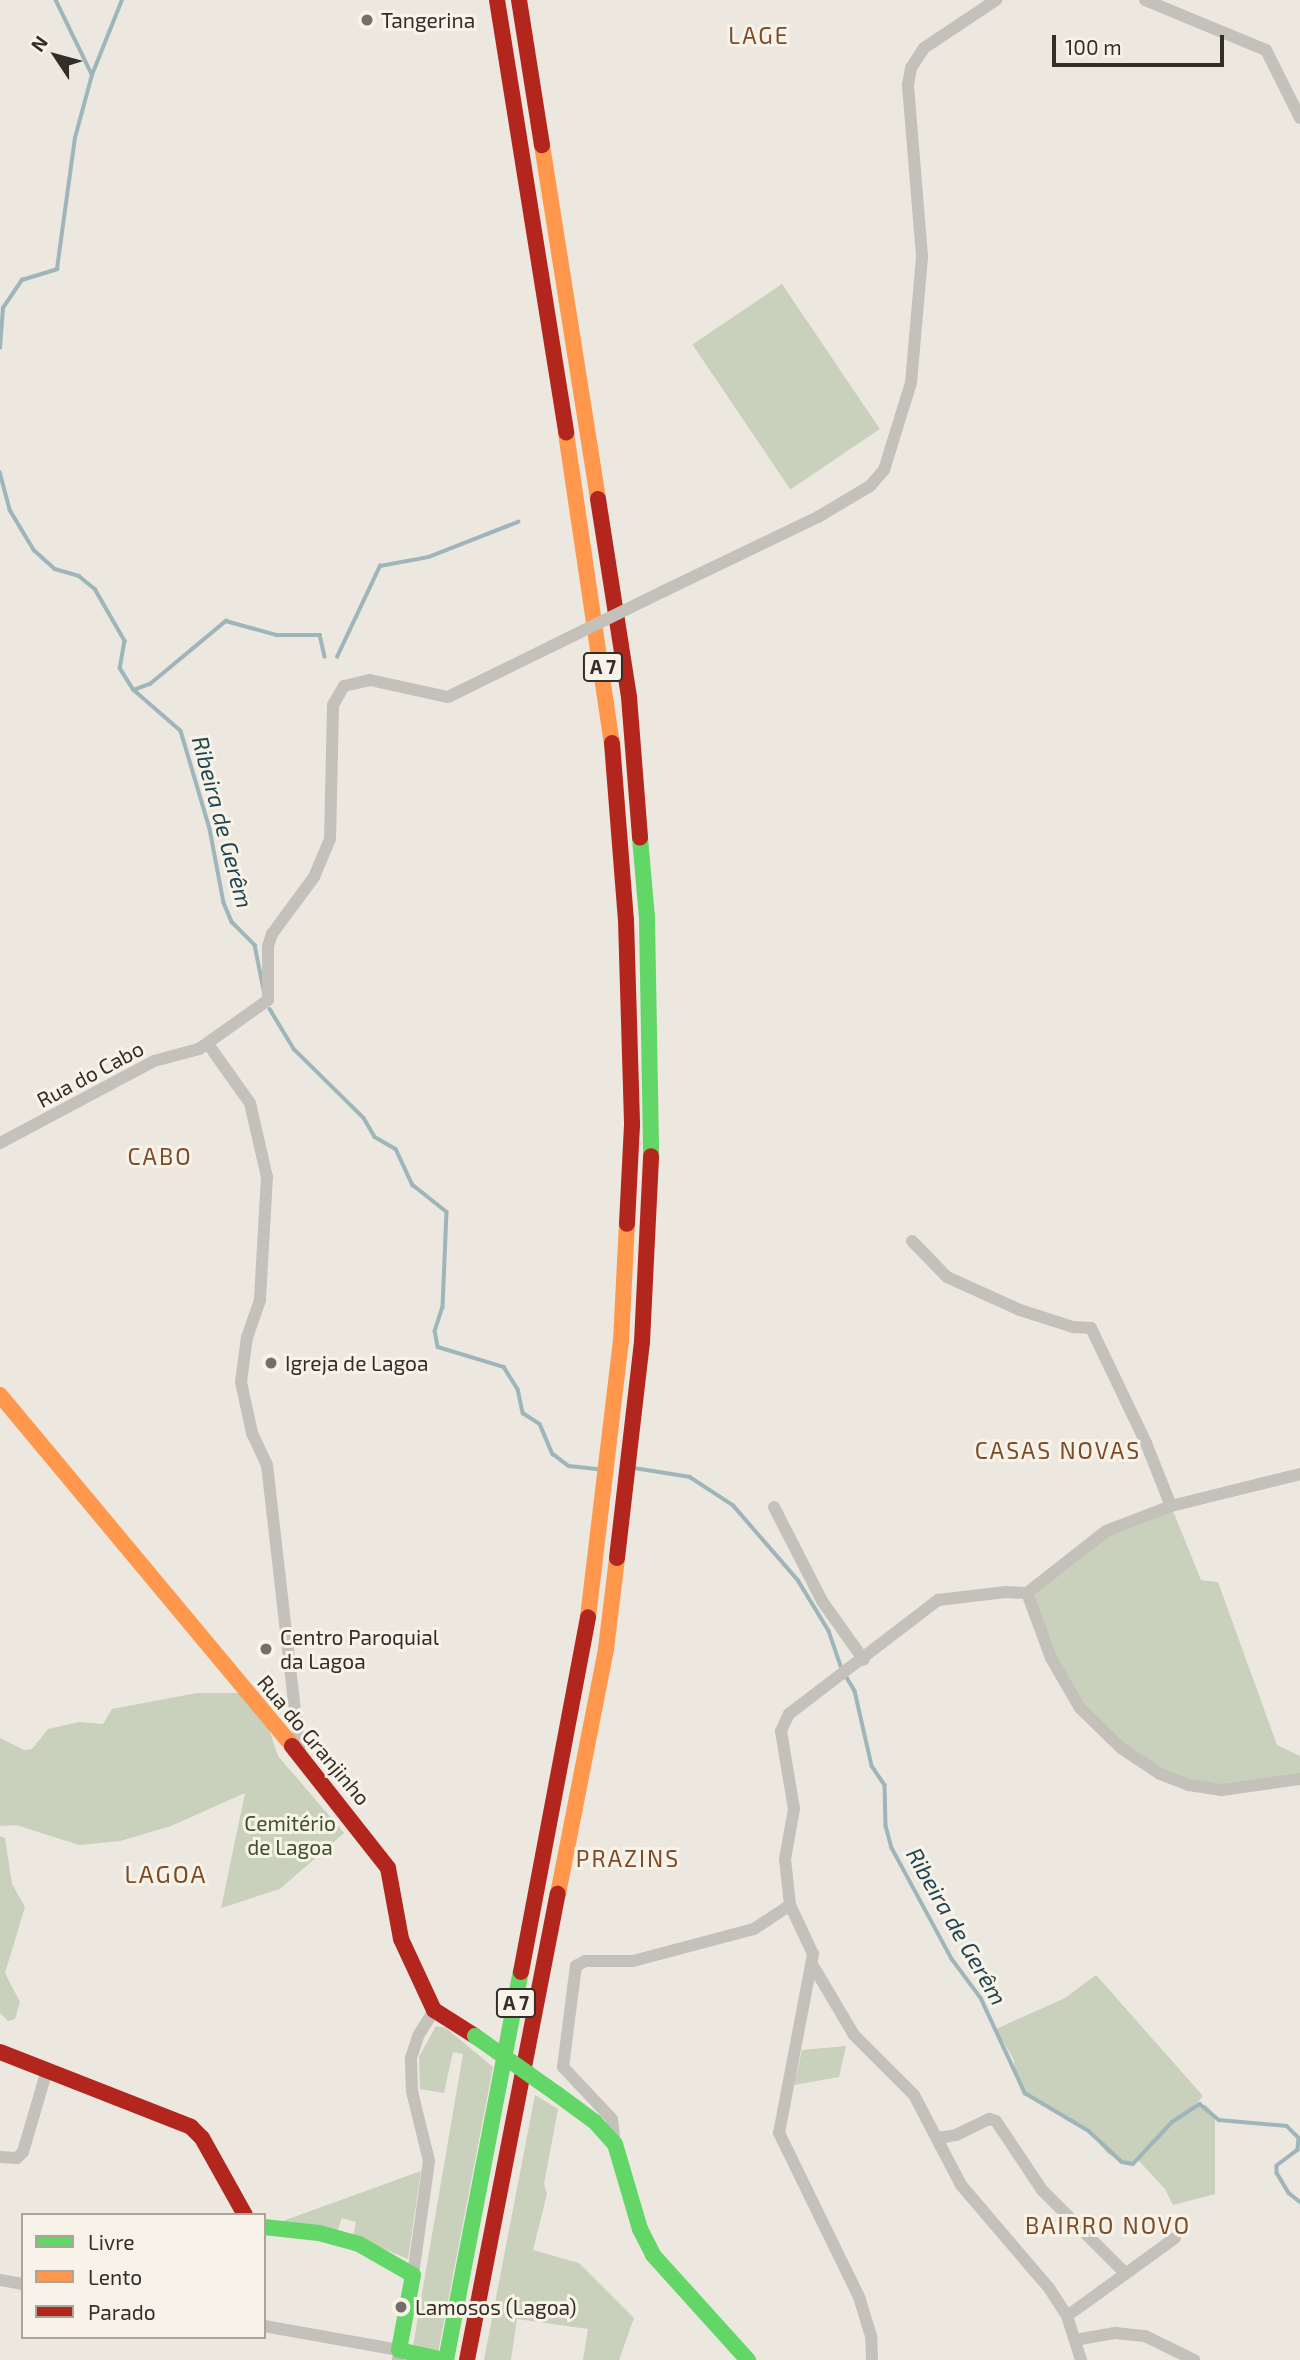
<!DOCTYPE html>
<meta charset="utf-8">
<style>
body{margin:0}
#map{position:relative;width:1300px;height:2360px;overflow:hidden;background:#ece8e0;font-family:"Exo 2",sans-serif}
div>[style]{position:absolute}
[style*='--x']{left:calc(var(--x)*1px);top:calc(var(--y)*1px);width:calc(var(--w)*1px);rotate:calc(var(--a)*1deg)}
.green>*{inset:0;background:#c9d0bb;transform-origin:0 0}
.stream>*{height:3.5px;margin:-1.75px;padding:0 1.75px;transform-origin:1.75px;border-radius:1.75px;background:#9eb6ba}
.street>*{height:12px;margin:-6px;padding:0 6px;transform-origin:6px;border-radius:6px;background:#c4c0ba}
.fast>*{height:16px;margin:-8px;padding:0 8px;transform-origin:8px;border-radius:8px;background:#63d668}
.slow>*{height:16px;margin:-8px;padding:0 8px;transform-origin:8px;border-radius:8px;background:#ff974d}
.jam>*{height:16px;margin:-8px;padding:0 8px;transform-origin:8px;border-radius:8px;background:#b3261e}
.street-bridge>*{height:12px;margin:-6px;padding:0 6px;transform-origin:6px;border-radius:6px;background:#c4c0ba}
.fast-bridge>*{height:16px;margin:-8px;padding:0 8px;transform-origin:8px;border-radius:8px;background:#63d668}
.dots>*{width:19px;height:19px;translate:-50% -50%;box-sizing:border-box;border:4px solid #f8f3e8;border-radius:50%}
span{translate:-50% -50%;white-space:nowrap;text-align:center;line-height:1.15;-webkit-text-stroke:6px #f8f3e8;paint-order:stroke}
.shield-label span{padding:2px 5px;background:#f8f3e8;border:2px solid;border-radius:5px;-webkit-text-stroke-width:0}
.shield-label{font-size:19px;color:#342e28;font-weight:700}
.poi-label{font-size:21px;color:#342e28}
.left{translate:0 -50%;text-align:left}
.street-label{font-size:21px;color:#342e28}
.park-label{font-size:21px;color:#3e512e}
.neighbourhood-label{font-size:23px;color:#7d4b28;letter-spacing:2px}
.water-label{font-size:23px;color:#214652;font-style:italic}
.quarter-label{font-size:24px;color:#7d4b28;letter-spacing:2px}
.legend{position:absolute;left:21px;top:2213px;width:245px;height:126px;box-sizing:border-box;background:#f8f3e8;border:2px solid #aaa49b;margin:0;padding:9px 12px;list-style:none;font-size:21px;color:#342e28}
.legend li{display:flex;align-items:center;gap:14px;height:35px}
.legend b{width:35px;border:2px solid #aaa49b}
.north{position:absolute;left:21px;top:21px;width:70px;height:70px;-webkit-text-stroke:5px #f8f3e8;paint-order:stroke;rotate:306deg;font-size:19px;font-weight:700;line-height:28px;text-align:center;color:#342e28}
.north::after{content:'';display:block;margin:auto;width:24px;height:32px;background:#342e28;clip-path:polygon(50% 0,100% 100%,50% 72%,0 100%)}
.scale{position:absolute;left:1052px;top:35px;width:172px;height:32px;box-sizing:border-box;border:4px solid #342e28;border-top:0;padding-left:9px;font-size:21px;line-height:24px;white-space:nowrap;color:#342e28;-webkit-text-stroke:5px #f8f3e8;paint-order:stroke}
</style>
<div id="map">
<div class="green">
<i style="left:782px;top:284px;width:175px;height:108px;rotate:56deg"></i>
<i style="clip-path:polygon(1171px 1506px,1201px 1580px,1218px 1582px,1277px 1745px,1300px 1756px,1300px 1779px,1222px 1790px,1160px 1774px,1080px 1708px,1027px 1593px,1091px 1542px)"></i>
<i style="clip-path:polygon(197px 1693px,239px 1693px,268px 1726px,278px 1756px,344px 1833px,280px 1889px,221px 1908px,245px 1793px,171px 1826px,120px 1841px,79px 1845px,16px 1825px,0 1826px,0 1738px,24px 1750px,32px 1749px,48px 1729px,79px 1722px,103px 1724px,112px 1709px)"></i>
<i style="clip-path:polygon(0 1836px,5px 1838px,12px 1884px,25px 1907px,5px 1973px,20px 2002px,15px 2019px,8px 2021px,0 2013px)"></i>
<i style="clip-path:polygon(1096px 1975px,1203px 2096px,1195px 2105px,1206px 2105px,1215px 2115px,1215px 2194px,1173px 2205px,1165px 2189px,1137px 2159px,1133px 2164px,1122px 2162px,1107px 2153px,1089px 2131px,1025px 2093px,1015px 2074px,1014px 2060px,996px 2029px,1065px 1998px)"></i>
<i style="clip-path:polygon(436px 2026px,446px 2028px,493px 2067px,438px 2353px,413px 2346px,463px 2054px,453px 2052px,444px 2093px,420px 2089px,419px 2057px)"></i>
<i style="clip-path:polygon(846px 2046px,839px 2077px,794px 2085px,802px 2050px)"></i>
<i style="clip-path:polygon(535px 2095px,558px 2109px,544px 2184px,547px 2194px,533px 2250px,579px 2263px,634px 2318px,619px 2360px,583px 2360px,588px 2329px,517px 2319px,511px 2360px,484px 2360px)"></i>
<i style="clip-path:polygon(421px 2171px,408px 2259px,353px 2236px,356px 2222px,342px 2218px,337px 2232px,280px 2222px)"></i>
</div>
<div class="stream">
<i style="--x:56;--y:0;--w:82;--a:64.1"></i>
<i style="--x:0;--y:348;--w:40;--a:-85.7"></i>
<i style="--x:3;--y:308;--w:34;--a:-56"></i>
<i style="--x:22;--y:280;--w:37;--a:-17"></i>
<i style="--x:57;--y:269;--w:132;--a:-82.2"></i>
<i style="--x:75;--y:138;--w:65;--a:-74.9"></i>
<i style="--x:92;--y:75;--w:81;--a:-68.2"></i>
<i style="--x:0;--y:472;--w:39;--a:75"></i>
<i style="--x:10;--y:510;--w:47;--a:59"></i>
<i style="--x:34;--y:550;--w:28;--a:42"></i>
<i style="--x:55;--y:569;--w:25;--a:16"></i>
<i style="--x:79;--y:576;--w:21;--a:39"></i>
<i style="--x:95;--y:589;--w:60;--a:60"></i>
<i style="--x:125;--y:641;--w:27;--a:100"></i>
<i style="--x:120;--y:668;--w:26;--a:58"></i>
<i style="--x:134;--y:690;--w:62;--a:41.1"></i>
<i style="--x:181;--y:731;--w:102;--a:73.5"></i>
<i style="--x:210;--y:829;--w:75;--a:79.3"></i>
<i style="--x:224;--y:903;--w:21;--a:67"></i>
<i style="--x:232;--y:922;--w:33;--a:45"></i>
<i style="--x:255;--y:945;--w:46;--a:78.7"></i>
<i style="--x:337;--y:657;--w:101;--a:-64.7"></i>
<i style="--x:380;--y:566;--w:50;--a:-10.4"></i>
<i style="--x:429;--y:557;--w:96;--a:-21.5"></i>
<i style="--x:134;--y:690;--w:17;--a:-21"></i>
<i style="--x:150;--y:684;--w:99;--a:-39.7"></i>
<i style="--x:226;--y:621;--w:53;--a:15.4"></i>
<i style="--x:277;--y:635;--w:43;--a:0"></i>
<i style="--x:320;--y:635;--w:22;--a:77"></i>
<i style="--x:270;--y:1009;--w:47;--a:59"></i>
<i style="--x:294;--y:1049;--w:98;--a:44.6"></i>
<i style="--x:364;--y:1118;--w:22;--a:60"></i>
<i style="--x:375;--y:1137;--w:24;--a:30"></i>
<i style="--x:396;--y:1149;--w:40;--a:65"></i>
<i style="--x:413;--y:1185;--w:43;--a:38.5"></i>
<i style="--x:447;--y:1212;--w:95;--a:92.4"></i>
<i style="--x:443;--y:1307;--w:25;--a:108"></i>
<i style="--x:435;--y:1331;--w:16;--a:79"></i>
<i style="--x:438;--y:1347;--w:69;--a:16.9"></i>
<i style="--x:504;--y:1367;--w:26;--a:58"></i>
<i style="--x:518;--y:1389;--w:25;--a:78"></i>
<i style="--x:523;--y:1413;--w:20;--a:33"></i>
<i style="--x:540;--y:1424;--w:33;--a:67"></i>
<i style="--x:553;--y:1454;--w:20;--a:37"></i>
<i style="--x:569;--y:1466;--w:30;--a:6"></i>
<i style="--x:634;--y:1468;--w:57;--a:9.1"></i>
<i style="--x:690;--y:1477;--w:51;--a:33.1"></i>
<i style="--x:733;--y:1505;--w:99;--a:49.1"></i>
<i style="--x:798;--y:1580;--w:60;--a:58.7"></i>
<i style="--x:829;--y:1631;--w:40;--a:71.1"></i>
<i style="--x:846;--y:1676;--w:17;--a:59"></i>
<i style="--x:855;--y:1691;--w:77;--a:77.2"></i>
<i style="--x:872;--y:1766;--w:23;--a:56"></i>
<i style="--x:885;--y:1785;--w:41;--a:88.6"></i>
<i style="--x:886;--y:1826;--w:23;--a:75"></i>
<i style="--x:892;--y:1848;--w:126;--a:61.6"></i>
<i style="--x:952;--y:1959;--w:49;--a:53.4"></i>
<i style="--x:981;--y:1998;--w:105;--a:65.1"></i>
<i style="--x:1025;--y:2093;--w:74;--a:30.7"></i>
<i style="--x:1089;--y:2131;--w:45;--a:43.2"></i>
<i style="--x:1122;--y:2162;--w:11;--a:10"></i>
<i style="--x:1133;--y:2164;--w:57;--a:-47.1"></i>
<i style="--x:1172;--y:2122;--w:33;--a:-33"></i>
<i style="--x:1200;--y:2104;--w:25;--a:40"></i>
<i style="--x:1219;--y:2120;--w:68;--a:5"></i>
<i style="--x:1287;--y:2126;--w:17;--a:45"></i>
<i style="--x:1299;--y:2138;--w:12;--a:95"></i>
<i style="--x:1298;--y:2150;--w:26;--a:143"></i>
<i style="--x:1277;--y:2166;--w:7;--a:90"></i>
<i style="--x:1277;--y:2173;--w:23;--a:59"></i>
<i style="--x:1289;--y:2193;--w:14;--a:39"></i>
</div>
<div class="street">
<i style="--x:1145;--y:0;--w:131;--a:22.5"></i>
<i style="--x:1266;--y:50;--w:76;--a:63.4"></i>
<i style="--x:664;--y:591;--w:171;--a:-25.7"></i>
<i style="--x:818;--y:517;--w:61;--a:-30.8"></i>
<i style="--x:870;--y:486;--w:21;--a:-49"></i>
<i style="--x:884;--y:470;--w:91;--a:-72.8"></i>
<i style="--x:911;--y:383;--w:127;--a:-85"></i>
<i style="--x:922;--y:256;--w:172;--a:-94.7"></i>
<i style="--x:908;--y:85;--w:17;--a:-80"></i>
<i style="--x:911;--y:68;--w:24;--a:-57"></i>
<i style="--x:924;--y:48;--w:87;--a:-33.7"></i>
<i style="--x:208;--y:1044;--w:72;--a:54.6"></i>
<i style="--x:250;--y:1103;--w:76;--a:77.1"></i>
<i style="--x:267;--y:1177;--w:123;--a:93.3"></i>
<i style="--x:260;--y:1300;--w:39;--a:109"></i>
<i style="--x:247;--y:1337;--w:45;--a:97.6"></i>
<i style="--x:241;--y:1382;--w:52;--a:77.8"></i>
<i style="--x:252;--y:1433;--w:35;--a:65"></i>
<i style="--x:267;--y:1465;--w:291;--a:83.5"></i>
<i style="--x:0;--y:1143;--w:174;--a:-28"></i>
<i style="--x:154;--y:1061;--w:47;--a:-14.9"></i>
<i style="--x:199;--y:1049;--w:85;--a:-35.4"></i>
<i style="--x:268;--y:1000;--w:54;--a:-90"></i>
<i style="--x:268;--y:946;--w:13;--a:-72"></i>
<i style="--x:272;--y:934;--w:71;--a:-53.6"></i>
<i style="--x:314;--y:877;--w:41;--a:-67.2"></i>
<i style="--x:330;--y:839;--w:134;--a:-88.7"></i>
<i style="--x:333;--y:705;--w:22;--a:-60"></i>
<i style="--x:344;--y:686;--w:27;--a:-13"></i>
<i style="--x:370;--y:680;--w:80;--a:12.3"></i>
<i style="--x:448;--y:697;--w:116;--a:-26.1"></i>
<i style="--x:912;--y:1241;--w:50;--a:45.8"></i>
<i style="--x:947;--y:1277;--w:80;--a:24.3"></i>
<i style="--x:1020;--y:1310;--w:56;--a:17.8"></i>
<i style="--x:1073;--y:1327;--w:18;--a:3"></i>
<i style="--x:1091;--y:1328;--w:127;--a:64.4"></i>
<i style="--x:1146;--y:1443;--w:68;--a:68.4"></i>
<i style="--x:1171;--y:1506;--w:70;--a:159"></i>
<i style="--x:1106;--y:1531;--w:100;--a:141.9"></i>
<i style="--x:1171;--y:1506;--w:133;--a:-13.9"></i>
<i style="--x:774;--y:1507;--w:106;--a:62.9"></i>
<i style="--x:822;--y:1601;--w:72;--a:54.6"></i>
<i style="--x:1027;--y:1593;--w:69;--a:69.7"></i>
<i style="--x:1051;--y:1658;--w:58;--a:59.9"></i>
<i style="--x:1080;--y:1708;--w:57;--a:44.3"></i>
<i style="--x:1121;--y:1748;--w:47;--a:33.7"></i>
<i style="--x:1160;--y:1774;--w:31;--a:21"></i>
<i style="--x:1189;--y:1785;--w:33;--a:9"></i>
<i style="--x:1222;--y:1790;--w:79;--a:-8"></i>
<i style="--x:812;--y:1964;--w:82;--a:59.4"></i>
<i style="--x:854;--y:2035;--w:85;--a:45"></i>
<i style="--x:914;--y:2095;--w:102;--a:62.4"></i>
<i style="--x:961;--y:2185;--w:135;--a:49.5"></i>
<i style="--x:1049;--y:2288;--w:33;--a:57"></i>
<i style="--x:1067;--y:2316;--w:46;--a:72.3"></i>
<i style="--x:938;--y:2138;--w:18;--a:-9"></i>
<i style="--x:956;--y:2135;--w:37;--a:-26"></i>
<i style="--x:989;--y:2119;--w:7;--a:16"></i>
<i style="--x:996;--y:2121;--w:83;--a:56.3"></i>
<i style="--x:1042;--y:2190;--w:116;--a:45"></i>
<i style="--x:615;--y:2144;--w:25;--a:-97"></i>
<i style="--x:612;--y:2119;--w:71;--a:-133.3"></i>
<i style="--x:563;--y:2067;--w:102;--a:-82.7"></i>
<i style="--x:576;--y:1966;--w:10;--a:-29"></i>
<i style="--x:585;--y:1961;--w:48;--a:0"></i>
<i style="--x:633;--y:1961;--w:125;--a:-14.8"></i>
<i style="--x:754;--y:1929;--w:43;--a:-33.7"></i>
<i style="--x:0;--y:2157;--w:17;--a:3"></i>
<i style="--x:17;--y:2158;--w:8;--a:-45"></i>
<i style="--x:23;--y:2152;--w:85;--a:-73.7"></i>
<i style="--x:413;--y:2275;--w:115;--a:-82"></i>
<i style="--x:429;--y:2161;--w:72;--a:-103.7"></i>
<i style="--x:412;--y:2091;--w:33;--a:-92"></i>
<i style="--x:411;--y:2058;--w:23;--a:-72"></i>
<i style="--x:418;--y:2036;--w:31;--a:-58"></i>
<i style="--x:0;--y:2280;--w:23;--a:10"></i>
<i style="--x:1067;--y:2316;--w:133;--a:-35.8"></i>
<i style="--x:264;--y:2326;--w:137;--a:10.1"></i>
<i style="--x:399;--y:2350;--w:10;--a:96"></i>
<i style="--x:1075;--y:2340;--w:41;--a:-9.9"></i>
<i style="--x:1115;--y:2333;--w:30;--a:6"></i>
<i style="--x:1145;--y:2336;--w:55;--a:26.1"></i>
<i style="--x:872;--y:2360;--w:24;--a:-92"></i>
<i style="--x:871;--y:2336;--w:39;--a:-107"></i>
<i style="--x:860;--y:2299;--w:185;--a:-116"></i>
<i style="--x:779;--y:2133;--w:182;--a:-79.2"></i>
<i style="--x:813;--y:1954;--w:54;--a:-115.1"></i>
<i style="--x:790;--y:1905;--w:46;--a:-96.2"></i>
<i style="--x:785;--y:1859;--w:51;--a:-79.8"></i>
<i style="--x:794;--y:1809;--w:79;--a:-99.5"></i>
<i style="--x:781;--y:1731;--w:19;--a:-65"></i>
<i style="--x:789;--y:1714;--w:188;--a:-37.4"></i>
<i style="--x:938;--y:1600;--w:68;--a:-6.7"></i>
<i style="--x:1006;--y:1592;--w:21;--a:3"></i>
</div>
<div class="fast">
<i style="--x:640;--y:838;--w:80;--a:85"></i>
<i style="--x:647;--y:918;--w:238;--a:89"></i>
<i style="--x:557;--y:2094;--w:47;--a:36.4"></i>
<i style="--x:595;--y:2122;--w:30;--a:48"></i>
<i style="--x:615;--y:2144;--w:89;--a:73.6"></i>
<i style="--x:640;--y:2229;--w:29;--a:63"></i>
<i style="--x:653;--y:2255;--w:142;--a:47.9"></i>
<i style="--x:264;--y:2227;--w:55;--a:6.2"></i>
<i style="--x:319;--y:2233;--w:41;--a:15.4"></i>
<i style="--x:359;--y:2244;--w:62;--a:29.9"></i>
<i style="--x:413;--y:2275;--w:76;--a:100.6"></i>
<i style="--x:399;--y:2350;--w:46;--a:12.5"></i>
<i style="--x:446;--y:2360;--w:395;--a:-79.1"></i>
</div>
<div class="slow">
<i style="--x:542;--y:145;--w:358;--a:81"></i>
<i style="--x:566;--y:433;--w:313;--a:81.6"></i>
<i style="--x:0;--y:1395;--w:457;--a:50.2"></i>
<i style="--x:588;--y:1617;--w:278;--a:-83.2"></i>
<i style="--x:621;--y:1341;--w:117;--a:-87.1"></i>
<i style="--x:558;--y:1894;--w:250;--a:-78.9"></i>
<i style="--x:606;--y:1649;--w:92;--a:-83.1"></i>
</div>
<div class="jam">
<i style="--x:497;--y:0;--w:438;--a:80.9"></i>
<i style="--x:519;--y:0;--w:147;--a:81"></i>
<i style="--x:598;--y:499;--w:200;--a:81.1"></i>
<i style="--x:629;--y:697;--w:141;--a:85.5"></i>
<i style="--x:612;--y:743;--w:178;--a:85.5"></i>
<i style="--x:626;--y:920;--w:205;--a:88.3"></i>
<i style="--x:632;--y:1125;--w:99;--a:92.9"></i>
<i style="--x:617;--y:1558;--w:217;--a:-83.4"></i>
<i style="--x:642;--y:1342;--w:186;--a:-87.2"></i>
<i style="--x:292;--y:1746;--w:155;--a:51.8"></i>
<i style="--x:388;--y:1868;--w:72;--a:79.6"></i>
<i style="--x:401;--y:1939;--w:78;--a:65.1"></i>
<i style="--x:434;--y:2010;--w:49;--a:32.4"></i>
<i style="--x:521;--y:1972;--w:361;--a:-79.3"></i>
<i style="--x:0;--y:2052;--w:205;--a:21.4"></i>
<i style="--x:191;--y:2127;--w:16;--a:45"></i>
<i style="--x:202;--y:2138;--w:88;--a:60.8"></i>
<i style="--x:467;--y:2360;--w:475;--a:-79"></i>
</div>
<div class="street-bridge">
<i style="--x:552;--y:646;--w:125;--a:-26.2"></i>
</div>
<div class="fast-bridge">
<i style="--x:475;--y:2036;--w:100;--a:35.3"></i>
</div>
<div class="dots">
<i style="left:367px;top:20px;background:#746f68"></i>
<i style="left:271px;top:1363px;background:#746f68"></i>
<i style="left:266px;top:1649px;background:#746f68"></i>
<i style="left:401px;top:2307px;background:#746f68"></i>
</div>
<div class="shield-label">
<span style="left:603px;top:667px">A 7</span>
<span style="left:516px;top:2003px">A 7</span>
</div>
<div class="poi-label">
<span class="left" style="left:381px;top:20px">Tangerina</span>
<span class="left" style="left:285px;top:1363px">Igreja de Lagoa</span>
<span class="left" style="left:280px;top:1649px">Centro Paroquial<br>da Lagoa</span>
<span class="left" style="left:415px;top:2307px">Lamosos (Lagoa)</span>
</div>
<div class="street-label">
<span style="left:90px;top:1074px;rotate:-28deg">Rua do Cabo</span>
<span style="left:314px;top:1740px;rotate:50deg">Rua do Granjinho</span>
</div>
<div class="park-label">
<span style="left:290px;top:1835px">Cemitério<br>de Lagoa</span>
</div>
<div class="neighbourhood-label">
<span style="left:759px;top:35px">LAGE</span>
<span style="left:160px;top:1156px">CABO</span>
<span style="left:1058px;top:1450px">CASAS NOVAS</span>
<span style="left:628px;top:1858px">PRAZINS</span>
<span style="left:1108px;top:2225px">BAIRRO NOVO</span>
</div>
<div class="water-label">
<span style="left:223px;top:822px;rotate:75deg">Ribeira de Gerêm</span>
<span style="left:957px;top:1926px;rotate:60deg">Ribeira de Gerêm</span>
</div>
<div class="quarter-label">
<span style="left:166px;top:1874px">LAGOA</span>
</div>
<ul class="legend">
<li><b style="height:9px;background:#63d668"></b>Livre</li>
<li><b style="height:9px;background:#ff974d"></b>Lento</li>
<li><b style="height:9px;background:#b3261e"></b>Parado</li>
</ul>
<div class="north">N</div>
<div class="scale">100 m</div>
</div>
